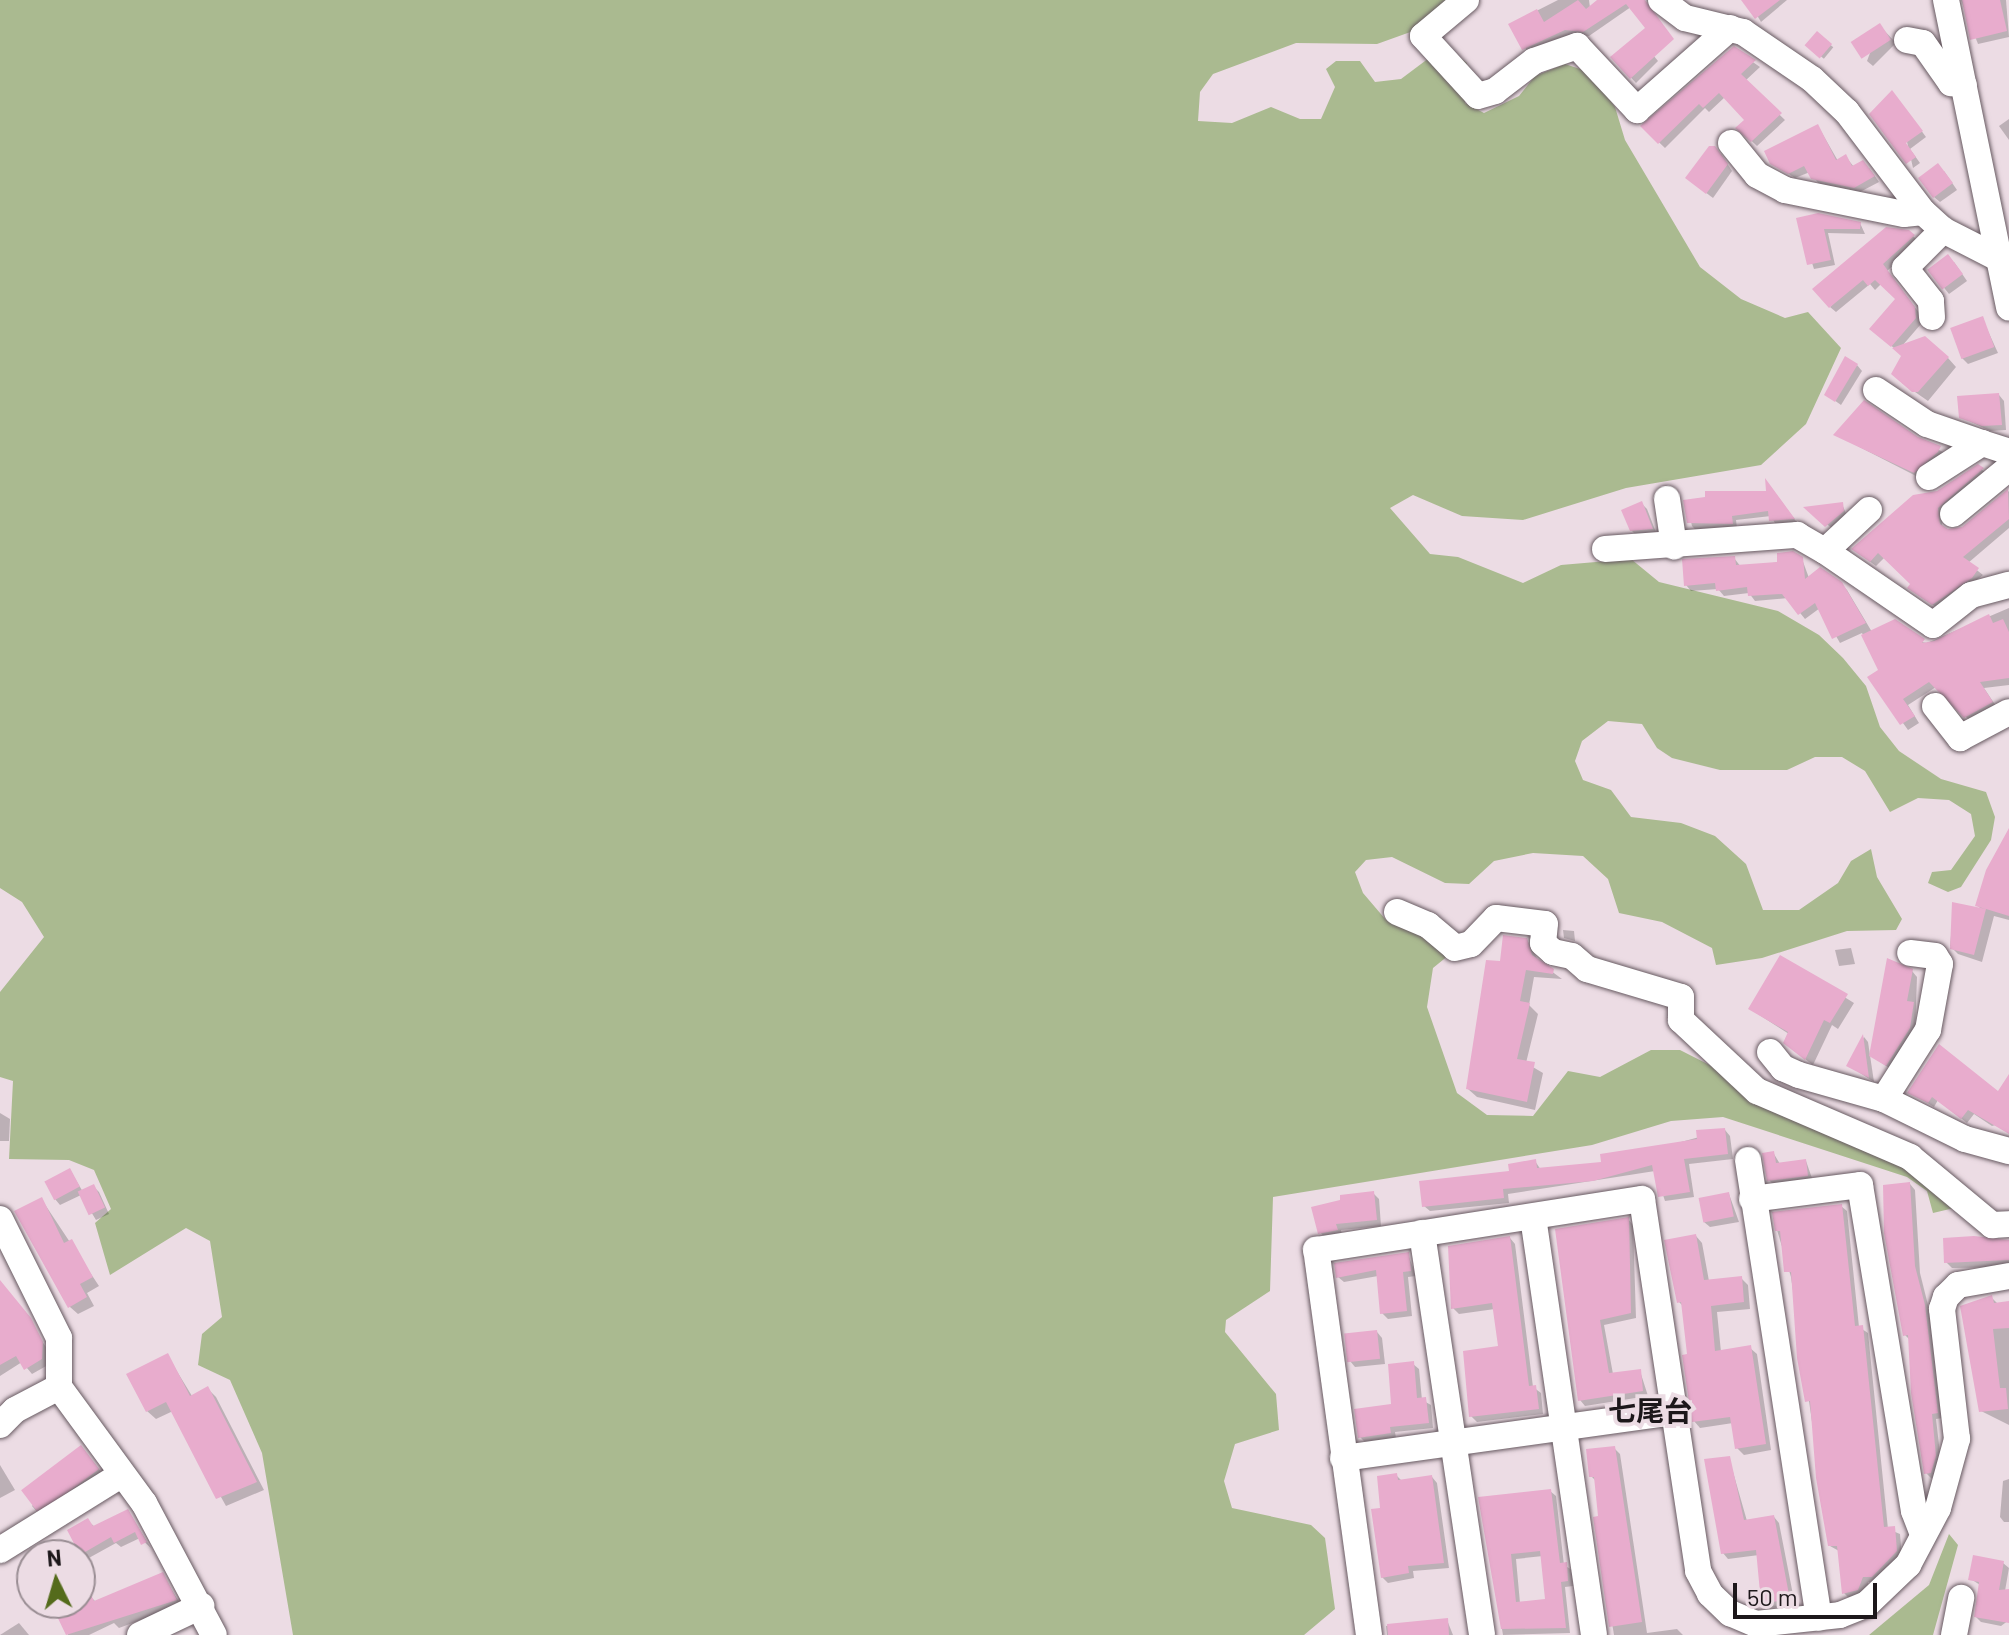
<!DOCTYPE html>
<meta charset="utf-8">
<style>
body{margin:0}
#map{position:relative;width:2009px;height:1635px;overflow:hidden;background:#ecdce4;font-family:Barlow,"Noto Sans JP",sans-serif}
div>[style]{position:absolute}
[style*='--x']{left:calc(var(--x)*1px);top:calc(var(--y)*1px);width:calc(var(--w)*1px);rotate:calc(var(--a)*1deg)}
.green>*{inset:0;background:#aaba90}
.shadow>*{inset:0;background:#0003;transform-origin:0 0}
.building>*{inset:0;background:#e8accd;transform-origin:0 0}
.roads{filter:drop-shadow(0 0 2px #675a61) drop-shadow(0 0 2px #675a61)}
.minor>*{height:26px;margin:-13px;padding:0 13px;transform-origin:13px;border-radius:13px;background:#fff}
span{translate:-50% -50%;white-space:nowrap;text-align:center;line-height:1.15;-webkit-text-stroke:8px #ecdce4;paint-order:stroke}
.quarter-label{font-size:28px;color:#1c171a;font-weight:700}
.north{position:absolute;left:16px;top:1539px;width:80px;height:80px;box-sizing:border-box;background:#ecdce4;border:2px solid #998d93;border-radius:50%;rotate:355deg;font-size:22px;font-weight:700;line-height:32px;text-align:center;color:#1c171a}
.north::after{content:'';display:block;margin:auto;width:28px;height:36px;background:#546b1b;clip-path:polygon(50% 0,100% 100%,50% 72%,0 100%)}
.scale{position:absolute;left:1733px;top:1583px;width:144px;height:36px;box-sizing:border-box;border:4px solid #1c171a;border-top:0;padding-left:10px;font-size:24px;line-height:28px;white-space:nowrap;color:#1c171a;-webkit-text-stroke:6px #ecdce4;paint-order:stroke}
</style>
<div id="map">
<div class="green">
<i style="clip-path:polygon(0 0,1455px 0,1416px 30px,1377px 44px,1296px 43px,1213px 74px,1200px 92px,1198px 121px,1232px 123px,1271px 107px,1300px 119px,1321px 119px,1335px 87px,1326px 69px,1336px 61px,1360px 61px,1375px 82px,1401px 79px,1445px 46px,1467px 63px,1465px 103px,1484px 113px,1519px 96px,1535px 76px,1565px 64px,1589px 72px,1615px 107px,1625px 140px,1700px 267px,1741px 299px,1785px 318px,1808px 312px,1841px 348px,1806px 424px,1761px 465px,1626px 488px,1523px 520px,1462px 516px,1413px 495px,1390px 508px,1430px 554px,1458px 557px,1523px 583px,1561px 565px,1631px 559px,1659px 582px,1778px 611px,1819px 635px,1843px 658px,1866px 686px,1880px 727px,1899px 751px,1941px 779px,1986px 792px,1995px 817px,1991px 840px,1961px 887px,1948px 892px,1928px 883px,1932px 872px,1951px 870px,1975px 836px,1971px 814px,1949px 800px,1918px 798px,1890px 812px,1865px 771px,1842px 757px,1815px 757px,1787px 770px,1720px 770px,1672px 758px,1657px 748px,1642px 724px,1608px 721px,1582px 741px,1575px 761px,1583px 780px,1611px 790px,1631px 817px,1681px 823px,1715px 836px,1746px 864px,1763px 910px,1799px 910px,1838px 883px,1851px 861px,1871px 849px,1877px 877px,1902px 919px,1896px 930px,1847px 931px,1762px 958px,1716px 965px,1712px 948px,1662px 922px,1619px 913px,1608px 879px,1583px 856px,1533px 853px,1494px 861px,1469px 884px,1445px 883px,1392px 857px,1366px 860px,1355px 872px,1363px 893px,1386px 920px,1405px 926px,1424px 915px,1451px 927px,1449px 955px,1433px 968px,1427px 1007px,1457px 1093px,1487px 1115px,1533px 1116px,1568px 1071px,1600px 1077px,1651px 1050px,1680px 1050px,1909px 1166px,1954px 1208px,1933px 1213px,1927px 1191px,1907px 1177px,1723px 1117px,1671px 1121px,1592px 1145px,1273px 1197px,1270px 1291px,1226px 1320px,1225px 1332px,1276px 1394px,1279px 1430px,1235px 1444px,1224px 1481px,1232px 1508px,1311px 1525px,1325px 1538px,1335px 1609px,1304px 1635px,293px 1635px,262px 1453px,230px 1380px,198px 1365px,202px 1334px,222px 1317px,210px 1241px,186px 1228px,110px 1275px,95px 1223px,111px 1209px,94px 1170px,69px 1160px,9px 1159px,13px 1081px,0 1077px,0 992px,44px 937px,22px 902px,0 888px)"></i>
<i style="clip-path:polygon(1949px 1534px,1958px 1545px,1933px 1635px,1869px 1635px,1929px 1585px)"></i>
</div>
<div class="shadow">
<i style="clip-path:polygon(1589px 0,1590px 8px,1600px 0,1641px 0,1589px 36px,1571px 35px,1529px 54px,1511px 24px,1558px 0)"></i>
<i style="clip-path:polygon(1748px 0,1787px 0,1761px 22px)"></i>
<i style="clip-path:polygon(1961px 0,2006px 0,2009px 37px,1978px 44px)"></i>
<i style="clip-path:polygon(1880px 26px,1896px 43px,1873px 66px,1867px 61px)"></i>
<i style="left:1817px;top:34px;width:21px;height:15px;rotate:39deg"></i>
<i style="clip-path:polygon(1644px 44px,1658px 61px,1636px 83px,1613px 58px)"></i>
<i style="clip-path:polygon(1734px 49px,1760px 67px,1745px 81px,1785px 120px,1757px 146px,1738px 128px,1746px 120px,1725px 97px,1709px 112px,1705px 108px,1665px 148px,1643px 127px)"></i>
<i style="clip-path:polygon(1897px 98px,1926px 137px,1910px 149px,1920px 163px,1913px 168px)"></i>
<i style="clip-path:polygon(2009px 119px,2009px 140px,1999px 126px)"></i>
<i style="clip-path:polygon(1818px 126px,1838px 161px,1846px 157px,1854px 167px,1869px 168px,1879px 182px,1860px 192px,1819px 184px,1810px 172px,1795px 178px,1771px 162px)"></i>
<i style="clip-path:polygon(1721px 154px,1732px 171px,1713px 198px,1693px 183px)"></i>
<i style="clip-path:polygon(1944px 171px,1957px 190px,1940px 202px,1934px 197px)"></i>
<i style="clip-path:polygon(1798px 220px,1860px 223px,1865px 234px,1828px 233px,1835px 265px,1814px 269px)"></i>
<i style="clip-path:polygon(1908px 231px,1919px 242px,1887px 271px,1920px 314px,1921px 324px,1902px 346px,1948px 358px,1956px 367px,1928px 401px,1902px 383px,1903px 356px,1878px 334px,1898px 299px,1881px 284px,1875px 290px,1870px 284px,1836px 312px,1830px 307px)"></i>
<i style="clip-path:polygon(1954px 262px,1967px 281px,1949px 294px,1930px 270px)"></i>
<i style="clip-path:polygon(1982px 318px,1998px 353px,1968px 364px,1962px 358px)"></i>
<i style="clip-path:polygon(1857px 365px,1862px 371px,1841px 405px,1827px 395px)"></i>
<i style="clip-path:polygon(1999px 395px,2004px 401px,2006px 430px,1990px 431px,1961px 417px)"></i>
<i style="clip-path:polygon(1836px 435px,1917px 439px,1945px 453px,1920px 478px)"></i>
<i style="clip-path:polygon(1978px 467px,1988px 474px,1943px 514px,1942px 525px,1947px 531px,1964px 528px,2009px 491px,2009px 528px,1968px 563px,1983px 575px,1939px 609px,1915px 593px,1913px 584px,1885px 557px,1876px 566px,1853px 549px)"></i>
<i style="clip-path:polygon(1770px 486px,1798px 524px,1776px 525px,1771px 516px,1736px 520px,1737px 528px,1697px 531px,1692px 526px,1686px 501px,1769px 493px)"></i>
<i style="clip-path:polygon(1642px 504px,1647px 509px,1657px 535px,1637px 536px,1631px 530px)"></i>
<i style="clip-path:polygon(1842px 504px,1847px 516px,1833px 529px,1810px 511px)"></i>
<i style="clip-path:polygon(1734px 558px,1741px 567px,1802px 559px,1809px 578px,1841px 584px,1847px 590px,1872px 632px,1927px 643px,2009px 608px,2009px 685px,1984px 688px,1998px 709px,1972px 723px,1936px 687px,1908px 705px,1919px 723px,1908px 730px,1870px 677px,1881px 671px,1862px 633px,1840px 643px,1820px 608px,1805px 619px,1788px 598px,1755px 601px,1749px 593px,1724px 596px,1718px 589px,1691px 591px,1686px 585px)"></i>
<i style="clip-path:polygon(2009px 835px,2009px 920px,1994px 916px,1982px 962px,1958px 954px,1950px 946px,1954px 904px,1982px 910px,1977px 905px)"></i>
<i style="clip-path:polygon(1563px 930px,1574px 931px,1575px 941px,1564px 938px)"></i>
<i style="clip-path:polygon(1527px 940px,1539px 962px,1562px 979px,1534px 977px,1529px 1005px,1538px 1014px,1526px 1063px,1543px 1073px,1535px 1110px,1477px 1097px,1468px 1089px,1502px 963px)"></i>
<i style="clip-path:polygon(1851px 948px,1855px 964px,1839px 966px,1835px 950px)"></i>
<i style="clip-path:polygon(1780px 957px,1854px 1003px,1838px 1029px,1832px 1025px,1813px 1065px,1793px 1050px,1789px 1034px,1750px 1009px)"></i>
<i style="clip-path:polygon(1912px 971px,1917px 977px,1915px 1034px,1892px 1070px,1870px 1055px)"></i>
<i style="clip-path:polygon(1864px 1037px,1868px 1042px,1874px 1082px,1848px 1065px)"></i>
<i style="clip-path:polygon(1910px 1092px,2009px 1094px,2009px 1121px,1992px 1126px,1974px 1114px,1967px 1123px,1938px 1100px,1934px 1107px)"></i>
<i style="clip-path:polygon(0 1113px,10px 1119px,9px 1141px,0 1141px)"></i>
<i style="clip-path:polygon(1725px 1130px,1730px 1136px,1733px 1159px,1689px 1164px,1694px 1197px,1665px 1201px,1655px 1171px,1508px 1194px,1509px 1203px,1430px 1211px,1424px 1206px,1535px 1161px,1541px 1170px,1604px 1163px)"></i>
<i style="clip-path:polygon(1774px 1154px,1780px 1164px,1806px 1161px,1813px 1181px,1775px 1186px,1769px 1180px)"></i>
<i style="clip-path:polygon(70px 1170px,83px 1192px,94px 1187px,99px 1192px,109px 1214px,96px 1220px,81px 1195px,60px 1205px,55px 1199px,46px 1182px)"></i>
<i style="clip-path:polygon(1910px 1184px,1915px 1190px,1920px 1273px,1930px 1313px,1943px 1418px,1936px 1419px,1941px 1462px,1932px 1479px,1926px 1473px,1910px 1340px,1905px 1335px)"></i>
<i style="clip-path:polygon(1373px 1193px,1379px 1199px,1381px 1226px,1341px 1230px,1342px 1236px,1325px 1238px,1320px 1232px)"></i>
<i style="clip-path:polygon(1729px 1194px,1739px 1222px,1710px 1227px,1704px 1222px)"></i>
<i style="clip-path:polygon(42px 1200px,99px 1286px,87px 1293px,94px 1306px,78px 1314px,70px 1307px)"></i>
<i style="clip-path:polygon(1841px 1206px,1847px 1211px,1859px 1327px,1868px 1333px,1888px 1529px,1900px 1534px,1902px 1557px,1878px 1582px,1868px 1582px,1869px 1591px,1849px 1598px,1844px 1593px,1839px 1551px,1830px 1546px,1791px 1277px,1777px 1230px)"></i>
<i style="clip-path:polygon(1628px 1219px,1633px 1225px,1636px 1318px,1604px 1325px,1613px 1374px,1640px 1371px,1648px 1396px,1585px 1406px,1580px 1400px,1557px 1230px)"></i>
<i style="clip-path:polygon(1696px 1236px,1702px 1243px,1709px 1281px,1741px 1278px,1748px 1285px,1750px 1309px,1717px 1312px,1721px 1352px,1750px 1348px,1757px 1354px,1771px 1450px,1744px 1455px,1737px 1448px,1733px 1423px,1700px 1428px,1694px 1421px,1684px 1307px,1679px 1302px)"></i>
<i style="clip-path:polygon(1510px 1238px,1515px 1244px,1533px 1387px,1541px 1393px,1543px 1414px,1477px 1422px,1471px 1416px,1500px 1347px,1495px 1309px,1459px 1314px,1453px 1308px)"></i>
<i style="clip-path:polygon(2009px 1240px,2009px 1267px,1952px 1268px,1946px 1262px)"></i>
<i style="clip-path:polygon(1408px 1254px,1416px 1276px,1408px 1277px,1412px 1316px,1388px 1319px,1382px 1313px,1378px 1276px,1344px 1282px,1338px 1277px)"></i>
<i style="clip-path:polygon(0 1292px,10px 1294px,48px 1350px,48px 1365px,32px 1374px,22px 1362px,0 1376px)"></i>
<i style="clip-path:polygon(1992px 1298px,1998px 1304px,2009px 1303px,2009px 1425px,1981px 1411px,1962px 1307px)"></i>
<i style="clip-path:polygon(1377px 1332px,1382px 1338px,1385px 1364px,1355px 1367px,1350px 1361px)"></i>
<i style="clip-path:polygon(167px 1355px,192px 1396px,208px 1389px,216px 1397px,264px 1490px,226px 1506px,173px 1411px,156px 1419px,147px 1411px)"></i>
<i style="clip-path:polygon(1413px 1364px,1419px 1369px,1422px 1400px,1431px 1405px,1433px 1428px,1395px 1432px,1396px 1438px,1366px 1443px,1360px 1437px,1394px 1406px)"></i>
<i style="clip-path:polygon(81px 1447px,107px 1479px,41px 1516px,32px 1506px)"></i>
<i style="clip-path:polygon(1614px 1448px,1620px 1454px,1647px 1633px,1677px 1629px,1683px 1635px,1614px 1635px,1595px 1519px,1600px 1518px,1597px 1482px,1591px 1476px)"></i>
<i style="clip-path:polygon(1729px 1458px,1747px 1521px,1774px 1517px,1779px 1523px,1795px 1605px,1768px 1608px,1763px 1602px,1759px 1555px,1728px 1559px,1723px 1553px)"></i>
<i style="clip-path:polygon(0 1465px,15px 1490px,0 1498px)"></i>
<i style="clip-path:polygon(1396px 1475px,1403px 1482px,1432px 1477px,1437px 1483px,1449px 1568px,1413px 1571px,1414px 1578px,1388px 1583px,1382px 1577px,1383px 1510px)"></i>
<i style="clip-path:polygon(2009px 1479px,2009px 1522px,2004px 1522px,2000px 1517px,2003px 1481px)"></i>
<i style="clip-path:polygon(evenodd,1550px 1491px,1556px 1496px,1564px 1565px,1572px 1570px,1573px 1586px,1565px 1587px,1570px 1633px,1503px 1635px,1480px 1498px,1550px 1491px,1543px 1556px,1547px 1600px,1520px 1603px,1516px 1559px,1543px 1556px)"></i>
<i style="clip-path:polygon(128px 1511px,151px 1548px,140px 1538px,121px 1547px,116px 1543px,87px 1559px,82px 1553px,88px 1521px,95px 1527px)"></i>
<i style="clip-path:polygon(2003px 1563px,2009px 1568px,2005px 1591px,2009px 1591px,2009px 1620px,2001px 1626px,1981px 1622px,1976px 1617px,1980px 1585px,1971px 1579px)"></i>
<i style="clip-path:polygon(162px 1574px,181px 1605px,119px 1628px,114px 1623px,89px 1635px,68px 1635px,57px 1611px,89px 1595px,96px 1602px)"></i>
<i style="clip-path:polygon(1447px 1620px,1453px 1635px,1387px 1635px,1386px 1626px)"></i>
<i style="clip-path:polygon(19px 1623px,29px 1635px,0 1635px)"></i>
</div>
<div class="building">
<i style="clip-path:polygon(1578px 0,1586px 9px,1597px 0,1645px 0,1674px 39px,1630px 79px,1610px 57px,1645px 28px,1626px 4px,1583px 32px,1565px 30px,1522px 50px,1508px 24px,1537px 9px,1544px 22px)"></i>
<i style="clip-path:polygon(1741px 0,1780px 0,1755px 19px)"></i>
<i style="clip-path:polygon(1962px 0,2000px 0,2007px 31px,1970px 40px)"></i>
<i style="left:1880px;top:23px;width:20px;height:35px;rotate:57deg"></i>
<i style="left:1817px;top:31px;width:20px;height:19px;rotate:41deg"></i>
<i style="clip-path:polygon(1734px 46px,1756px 60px,1741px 74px,1782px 113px,1751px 142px,1735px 128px,1744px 120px,1719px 93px,1703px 108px,1699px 104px,1658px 144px,1640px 126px)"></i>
<i style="clip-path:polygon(1892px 90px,1923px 131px,1906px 143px,1916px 157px,1906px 164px,1869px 114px)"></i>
<i style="clip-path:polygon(1818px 124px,1836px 160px,1846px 154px,1852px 166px,1863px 160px,1875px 176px,1854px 188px,1811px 179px,1804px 166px,1788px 174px,1770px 164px,1764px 151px)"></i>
<i style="clip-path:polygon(1709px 146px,1715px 146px,1728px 164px,1706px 194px,1685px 178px)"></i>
<i style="left:1938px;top:163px;width:25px;height:25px;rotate:53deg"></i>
<i style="clip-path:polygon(1818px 213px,1861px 222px,1860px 229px,1824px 229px,1831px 260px,1807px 265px,1796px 218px)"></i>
<i style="clip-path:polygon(1886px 227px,1909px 230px,1915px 235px,1883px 264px,1915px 307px,1916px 318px,1891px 347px,1869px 329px,1895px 299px,1875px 280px,1868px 286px,1863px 280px,1829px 308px,1812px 289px)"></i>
<i style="left:1948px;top:254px;width:25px;height:26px;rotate:53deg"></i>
<i style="left:1983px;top:316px;width:33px;height:35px;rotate:70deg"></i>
<i style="clip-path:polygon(1925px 336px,1949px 357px,1918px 392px,1912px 392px,1891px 374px,1901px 356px,1892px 348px)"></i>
<i style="clip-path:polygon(1845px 356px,1858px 364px,1835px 402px,1824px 395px)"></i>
<i style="clip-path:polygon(1999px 393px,2002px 425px,1982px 426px,1959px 418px,1957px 396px)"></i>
<i style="clip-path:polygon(1864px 400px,1918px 437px,1941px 446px,1938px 452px,1914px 473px,1833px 435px)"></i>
<i style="clip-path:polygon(1978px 464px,1984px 468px,1938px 508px,1940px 524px,1948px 529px,1962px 527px,2008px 489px,2009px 519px,1963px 557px,1979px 568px,1972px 578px,1932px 605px,1907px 588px,1910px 584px,1878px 553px,1870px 562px,1851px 549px,1913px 495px,1937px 491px)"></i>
<i style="clip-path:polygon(1765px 478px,1795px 519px,1769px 521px,1768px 511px,1732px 516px,1733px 524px,1687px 523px,1683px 500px,1705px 497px,1705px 491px,1766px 491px)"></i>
<i style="clip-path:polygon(1642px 501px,1653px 529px,1630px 531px,1621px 510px)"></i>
<i style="clip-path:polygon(1843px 502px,1844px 511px,1825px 527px,1803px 507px)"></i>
<i style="clip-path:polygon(1793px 551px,1803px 557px,1805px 579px,1820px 567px,1842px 582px,1866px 623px,1832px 639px,1815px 603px,1798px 615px,1782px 594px,1748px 596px,1747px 587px,1716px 591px,1715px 583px,1684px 586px,1682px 559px,1735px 556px,1736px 565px,1777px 562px,1777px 553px)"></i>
<i style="clip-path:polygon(1989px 614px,1993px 623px,2003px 619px,2009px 632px,2009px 678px,1980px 682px,1993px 702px,1964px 718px,1929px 682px,1903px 699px,1915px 716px,1900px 725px,1867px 677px,1878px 670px,1861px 635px,1895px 619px,1925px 639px,1922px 643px,1934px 641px)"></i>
<i style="clip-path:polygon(2009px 828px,2009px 916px,1986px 909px,1974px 955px,1950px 949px,1952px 902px,1986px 909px,1975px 906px,1986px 870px)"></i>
<i style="clip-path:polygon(1503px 935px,1527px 938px,1532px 955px,1554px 969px,1553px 974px,1526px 970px,1520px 1001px,1530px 1003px,1517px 1059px,1535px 1062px,1527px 1102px,1466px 1089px,1486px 960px,1500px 961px)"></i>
<i style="clip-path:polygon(1780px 955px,1848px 994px,1830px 1023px,1824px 1020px,1805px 1060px,1783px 1043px,1788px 1032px,1748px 1009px)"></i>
<i style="clip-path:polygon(1887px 958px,1913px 969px,1907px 1001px,1914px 1002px,1910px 1028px,1886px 1066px,1869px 1056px)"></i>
<i style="clip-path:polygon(1863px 1034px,1869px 1078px,1846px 1066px)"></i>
<i style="clip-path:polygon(1939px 1044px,1998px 1091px,2009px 1074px,2009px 1134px,1968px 1110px,1961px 1119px,1932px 1097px,1928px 1103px,1907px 1093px)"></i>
<i style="clip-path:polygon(1725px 1128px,1728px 1154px,1684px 1159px,1690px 1192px,1658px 1197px,1652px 1165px,1593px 1181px,1503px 1189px,1504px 1198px,1422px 1207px,1419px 1181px,1509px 1171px,1508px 1164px,1536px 1159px,1537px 1168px,1601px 1162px,1600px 1154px,1697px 1139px,1696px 1130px)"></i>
<i style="clip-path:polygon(1774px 1151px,1776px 1163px,1806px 1159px,1808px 1176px,1767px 1181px,1762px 1153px)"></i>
<i style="left:70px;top:1168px;width:21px;height:29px;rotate:62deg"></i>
<i style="clip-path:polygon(1910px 1182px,1915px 1266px,1925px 1305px,1938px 1413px,1932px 1414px,1936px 1456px,1931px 1473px,1924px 1474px,1911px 1393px,1908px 1335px,1903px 1336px,1884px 1233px,1883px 1185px)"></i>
<i style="left:94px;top:1184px;width:26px;height:18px;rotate:65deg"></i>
<i style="clip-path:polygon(1374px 1191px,1377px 1220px,1336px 1224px,1338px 1230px,1318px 1234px,1311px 1207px,1340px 1200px,1340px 1195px)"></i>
<i style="left:1729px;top:1192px;width:25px;height:31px;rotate:79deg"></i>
<i style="clip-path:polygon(42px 1197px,64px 1243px,72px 1239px,93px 1277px,80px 1284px,87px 1297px,68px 1308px,14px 1211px)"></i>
<i style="clip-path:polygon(1842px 1204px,1855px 1326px,1863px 1325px,1884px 1527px,1895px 1526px,1897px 1551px,1872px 1577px,1863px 1577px,1858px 1590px,1842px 1594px,1837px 1546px,1828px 1546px,1816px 1478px,1810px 1401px,1805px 1402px,1797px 1358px,1791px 1272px,1784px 1272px,1780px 1231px,1775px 1231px,1772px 1212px)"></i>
<i style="clip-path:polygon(1629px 1217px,1631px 1313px,1600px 1320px,1609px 1373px,1641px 1369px,1643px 1391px,1578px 1401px,1555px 1229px)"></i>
<i style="clip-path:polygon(1696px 1234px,1704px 1280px,1742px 1276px,1744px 1302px,1711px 1306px,1715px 1351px,1751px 1345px,1766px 1444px,1735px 1449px,1730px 1417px,1692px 1422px,1682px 1355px,1687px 1354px,1681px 1302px,1677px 1303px,1664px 1240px)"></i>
<i style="clip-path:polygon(1510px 1236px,1529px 1386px,1536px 1385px,1539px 1409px,1469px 1417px,1463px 1351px,1498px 1346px,1492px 1303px,1451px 1309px,1448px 1246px)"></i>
<i style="clip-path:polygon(1974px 1236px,2009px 1240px,2009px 1260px,1944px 1263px,1943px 1238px)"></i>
<i style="clip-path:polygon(1409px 1252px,1411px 1271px,1403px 1272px,1407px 1311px,1380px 1314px,1376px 1270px,1336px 1278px,1334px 1263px)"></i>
<i style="clip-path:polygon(0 1280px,31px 1318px,43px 1342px,42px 1359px,24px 1370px,16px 1356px,0 1365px)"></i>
<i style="clip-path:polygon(1992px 1295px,1994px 1303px,2009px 1301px,2009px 1328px,1993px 1329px,2000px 1388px,2006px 1388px,2008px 1409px,1979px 1412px,1960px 1306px)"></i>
<i style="left:1377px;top:1330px;width:29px;height:33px;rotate:84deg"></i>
<i style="clip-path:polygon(168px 1353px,190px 1396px,208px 1386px,257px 1482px,216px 1499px,166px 1402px,146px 1412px,126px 1374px)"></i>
<i style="clip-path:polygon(1414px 1361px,1417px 1398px,1426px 1397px,1429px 1423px,1390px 1427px,1391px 1433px,1358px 1438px,1354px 1409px,1391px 1404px,1388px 1364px)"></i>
<i style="left:81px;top:1445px;width:30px;height:75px;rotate:53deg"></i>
<i style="clip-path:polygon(1615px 1446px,1642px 1622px,1609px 1627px,1593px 1517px,1598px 1516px,1594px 1477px,1589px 1477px,1586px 1449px)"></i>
<i style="clip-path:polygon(1730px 1456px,1744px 1520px,1774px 1515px,1790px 1600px,1761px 1603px,1756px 1550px,1721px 1554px,1704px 1459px)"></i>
<i style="clip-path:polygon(1397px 1473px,1398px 1480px,1432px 1475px,1444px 1563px,1408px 1566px,1409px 1573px,1381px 1578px,1371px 1509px,1380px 1508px,1377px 1476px)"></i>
<i style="clip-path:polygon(evenodd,1551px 1489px,1560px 1563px,1567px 1562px,1568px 1581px,1561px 1582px,1566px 1628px,1501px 1629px,1478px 1497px,1551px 1489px,1540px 1551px,1545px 1599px,1516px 1602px,1511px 1554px,1540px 1551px)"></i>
<i style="clip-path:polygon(128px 1509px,147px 1542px,141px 1545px,135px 1532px,114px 1543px,111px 1537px,80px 1555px,67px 1530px,88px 1518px,93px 1526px)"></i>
<i style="clip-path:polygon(1973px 1555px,2004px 1561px,1999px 1590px,2009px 1589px,2009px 1623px,1974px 1617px,1979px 1582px,1968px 1580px)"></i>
<i style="clip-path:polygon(163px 1572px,177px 1600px,66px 1635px,54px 1610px,80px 1603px,90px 1593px,94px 1601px)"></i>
<i style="clip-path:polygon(1448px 1618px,1449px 1635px,1388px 1635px,1387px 1624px)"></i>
</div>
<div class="roads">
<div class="minor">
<i style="--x:1466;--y:0;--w:56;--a:140.1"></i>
<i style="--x:1423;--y:36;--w:81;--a:47.5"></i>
<i style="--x:1478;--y:96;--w:18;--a:-16"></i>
<i style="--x:1495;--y:91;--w:49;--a:-37.6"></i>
<i style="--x:1534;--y:61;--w:46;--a:-19.2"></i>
<i style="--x:1577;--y:46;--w:88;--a:46.8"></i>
<i style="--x:1637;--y:110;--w:124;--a:-41.4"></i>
<i style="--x:1661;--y:0;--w:30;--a:37"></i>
<i style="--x:1685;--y:18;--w:60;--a:13.6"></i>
<i style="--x:1743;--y:32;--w:83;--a:34.3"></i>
<i style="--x:1812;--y:79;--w:48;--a:43.3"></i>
<i style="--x:1847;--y:112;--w:126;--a:52.8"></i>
<i style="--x:1923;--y:212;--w:27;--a:42"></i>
<i style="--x:1943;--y:230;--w:64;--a:27"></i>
<i style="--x:1946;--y:0;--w:314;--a:78.4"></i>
<i style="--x:1907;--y:40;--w:16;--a:11"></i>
<i style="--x:1923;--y:43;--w:49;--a:55"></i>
<i style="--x:1951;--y:83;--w:13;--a:9"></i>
<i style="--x:1731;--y:143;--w:41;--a:50.9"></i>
<i style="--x:1757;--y:175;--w:32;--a:28"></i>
<i style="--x:1785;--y:190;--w:121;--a:11.4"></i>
<i style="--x:1904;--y:214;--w:19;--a:-6"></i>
<i style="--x:1932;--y:317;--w:16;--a:-94"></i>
<i style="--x:1931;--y:301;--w:42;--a:-128.2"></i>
<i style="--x:1905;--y:268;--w:54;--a:-45"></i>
<i style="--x:1876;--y:390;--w:61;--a:33.7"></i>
<i style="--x:1927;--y:424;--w:58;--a:19.1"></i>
<i style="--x:1929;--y:477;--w:63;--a:-32.7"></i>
<i style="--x:1982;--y:443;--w:28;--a:18"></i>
<i style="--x:1667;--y:499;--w:48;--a:81.5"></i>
<i style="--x:1869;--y:510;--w:60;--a:137"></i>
<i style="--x:1825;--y:551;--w:131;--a:34.4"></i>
<i style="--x:1933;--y:625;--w:48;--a:-38.3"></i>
<i style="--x:1971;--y:595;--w:39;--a:-15"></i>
<i style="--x:1953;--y:514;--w:72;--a:-39.4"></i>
<i style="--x:1605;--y:549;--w:193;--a:-4.2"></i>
<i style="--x:1797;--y:535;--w:32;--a:30"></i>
<i style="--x:1935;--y:706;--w:41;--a:52"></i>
<i style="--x:1960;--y:738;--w:55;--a:-28"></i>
<i style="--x:1397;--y:912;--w:34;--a:23"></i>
<i style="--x:1428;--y:925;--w:35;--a:40"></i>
<i style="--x:1455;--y:948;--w:16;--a:-14"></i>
<i style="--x:1471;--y:944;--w:36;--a:-46"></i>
<i style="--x:1496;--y:918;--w:49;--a:7"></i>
<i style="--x:1545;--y:924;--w:19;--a:96"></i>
<i style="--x:1543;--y:943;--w:13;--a:42"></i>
<i style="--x:1553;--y:952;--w:19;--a:12"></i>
<i style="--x:1572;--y:956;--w:20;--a:41"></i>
<i style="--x:1587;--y:969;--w:98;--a:16.6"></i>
<i style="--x:1681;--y:997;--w:23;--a:90"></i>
<i style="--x:1681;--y:1020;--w:104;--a:43.1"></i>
<i style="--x:1757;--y:1091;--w:167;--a:23.3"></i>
<i style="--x:1910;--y:1157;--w:107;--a:39.7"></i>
<i style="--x:1992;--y:1225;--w:17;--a:-3"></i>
<i style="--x:1770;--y:1052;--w:21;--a:51"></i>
<i style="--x:1783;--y:1068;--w:17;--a:24"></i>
<i style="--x:1799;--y:1075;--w:88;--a:15.8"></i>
<i style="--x:1884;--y:1099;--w:90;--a:26.3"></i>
<i style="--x:1965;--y:1139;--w:46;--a:15.3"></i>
<i style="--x:1884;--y:1099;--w:82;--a:-57.5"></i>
<i style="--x:1928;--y:1030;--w:67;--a:-79.7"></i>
<i style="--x:1940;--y:964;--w:9;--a:-122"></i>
<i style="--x:1935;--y:956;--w:25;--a:-173"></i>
<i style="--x:1748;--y:1160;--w:463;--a:81.2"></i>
<i style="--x:1752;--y:1199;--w:109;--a:-7.4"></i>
<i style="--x:1860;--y:1185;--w:330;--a:80.6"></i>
<i style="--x:1914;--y:1511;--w:25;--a:69"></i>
<i style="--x:1533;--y:1217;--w:422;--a:81.7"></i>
<i style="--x:0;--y:1219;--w:133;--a:63.6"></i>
<i style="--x:59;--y:1338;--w:49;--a:90"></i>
<i style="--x:59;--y:1387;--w:144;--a:53.8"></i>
<i style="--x:144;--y:1503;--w:149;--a:62.1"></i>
<i style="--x:1422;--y:1233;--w:406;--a:81.5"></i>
<i style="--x:0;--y:1425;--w:21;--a:-45"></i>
<i style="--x:15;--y:1410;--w:50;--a:-27.6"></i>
<i style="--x:1343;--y:1458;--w:333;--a:-7.9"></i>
<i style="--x:0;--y:1550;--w:142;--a:-31.8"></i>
<i style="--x:140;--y:1635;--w:68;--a:-25.4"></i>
<i style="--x:1369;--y:1635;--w:389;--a:-97.8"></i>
<i style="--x:1316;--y:1250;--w:330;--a:-8.9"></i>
<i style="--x:1642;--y:1199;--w:376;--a:81.4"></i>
<i style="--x:1698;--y:1571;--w:26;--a:62"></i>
<i style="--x:1710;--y:1594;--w:28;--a:44"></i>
<i style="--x:1730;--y:1613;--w:28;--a:23"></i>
<i style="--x:1756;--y:1624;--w:84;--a:-6.1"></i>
<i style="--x:1840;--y:1615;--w:29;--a:-22"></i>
<i style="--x:1867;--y:1604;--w:57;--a:-43.6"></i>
<i style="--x:1908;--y:1565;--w:64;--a:-62.2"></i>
<i style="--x:1938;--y:1508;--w:72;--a:-74.6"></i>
<i style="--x:1957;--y:1439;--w:131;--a:-96.6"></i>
<i style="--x:1942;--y:1309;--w:13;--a:-72"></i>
<i style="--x:1946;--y:1297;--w:17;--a:-45"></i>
<i style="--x:1958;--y:1285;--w:52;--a:-10"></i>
<i style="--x:1954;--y:1635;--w:38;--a:-79"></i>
</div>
</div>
<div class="quarter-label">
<span style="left:1650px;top:1410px">七尾台</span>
</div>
<div class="north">N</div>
<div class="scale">50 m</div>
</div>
